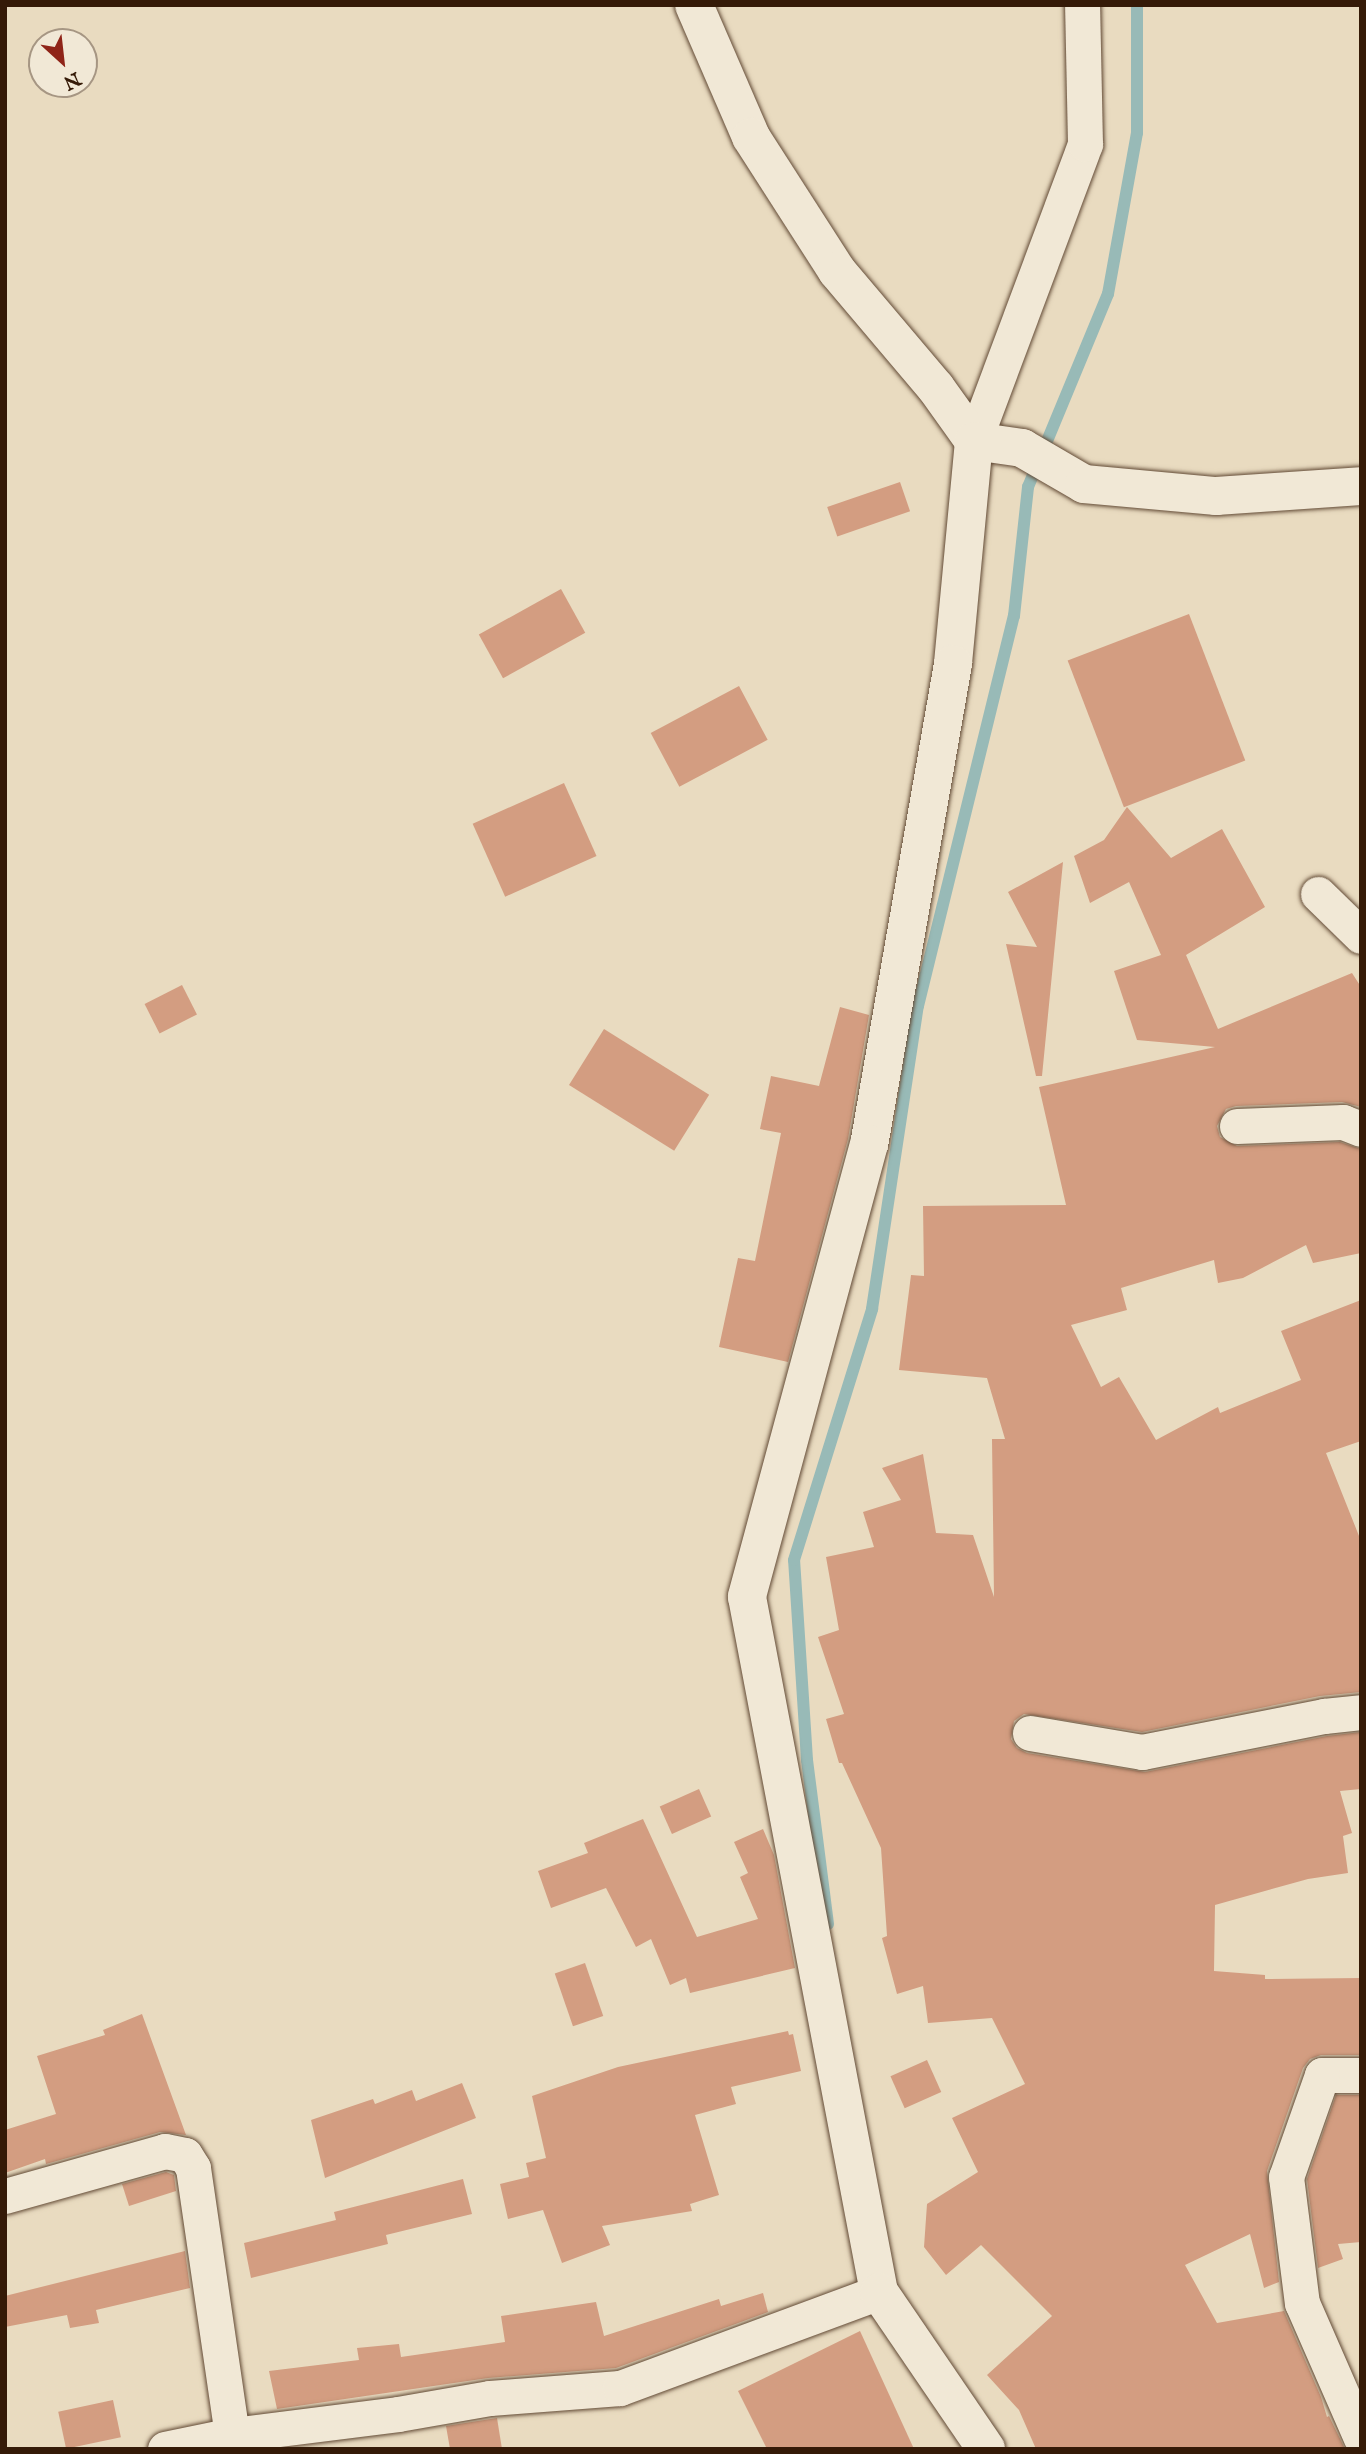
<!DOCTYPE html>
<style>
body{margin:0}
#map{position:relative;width:1366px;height:2454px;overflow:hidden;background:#e9dbc0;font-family:"IM FELL English",serif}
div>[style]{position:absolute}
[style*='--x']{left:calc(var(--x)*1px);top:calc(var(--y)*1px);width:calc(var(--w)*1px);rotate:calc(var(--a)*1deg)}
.stream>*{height:12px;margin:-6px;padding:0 6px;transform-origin:6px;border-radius:6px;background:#98bab7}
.building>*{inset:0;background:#d39d81;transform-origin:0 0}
.roads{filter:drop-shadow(0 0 2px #624a35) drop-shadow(0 0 2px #624a35)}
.street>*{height:35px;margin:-17.5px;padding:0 17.5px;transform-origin:17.5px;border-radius:17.5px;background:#f1e8d6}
.secondary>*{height:38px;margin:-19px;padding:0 19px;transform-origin:19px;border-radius:19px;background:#f1e8d6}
span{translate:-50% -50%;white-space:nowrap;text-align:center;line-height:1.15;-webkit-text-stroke:5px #f1e8d6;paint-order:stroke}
.frame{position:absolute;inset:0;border:7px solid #351a07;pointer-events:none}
.north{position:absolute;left:28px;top:28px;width:70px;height:70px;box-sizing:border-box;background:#f1e8d6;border:2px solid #a69683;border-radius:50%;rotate:153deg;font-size:19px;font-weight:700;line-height:28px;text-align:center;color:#351a07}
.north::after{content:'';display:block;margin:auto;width:24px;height:32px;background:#8f2418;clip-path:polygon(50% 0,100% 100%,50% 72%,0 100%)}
</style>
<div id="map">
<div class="stream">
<i style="--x:828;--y:1924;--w:165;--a:-97.3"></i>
<i style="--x:807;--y:1760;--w:200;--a:-93.7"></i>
<i style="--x:794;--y:1560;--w:263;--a:-72.7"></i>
<i style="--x:872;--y:1309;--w:306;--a:-81.4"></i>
<i style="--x:918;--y:1006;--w:402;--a:-76.2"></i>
<i style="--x:1014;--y:616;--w:130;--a:-83.8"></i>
<i style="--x:1028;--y:487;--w:209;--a:-67.5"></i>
<i style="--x:1108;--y:294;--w:164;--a:-79.8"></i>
<i style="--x:1137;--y:133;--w:128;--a:-90"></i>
</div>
<div class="building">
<i style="left:900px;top:482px;width:31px;height:77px;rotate:71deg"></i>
<i style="left:561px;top:589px;width:50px;height:94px;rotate:61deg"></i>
<i style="left:1189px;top:614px;width:157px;height:130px;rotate:69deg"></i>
<i style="left:739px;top:686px;width:61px;height:100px;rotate:62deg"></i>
<i style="left:564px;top:783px;width:80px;height:100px;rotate:66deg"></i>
<i style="clip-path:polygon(1127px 807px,1171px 858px,1222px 829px,1265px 907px,1186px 955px,1218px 1029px,1352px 973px,1361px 987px,1361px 1107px,1342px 1102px,1236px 1106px,1226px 1109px,1217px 1126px,1220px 1137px,1237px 1146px,1340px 1142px,1361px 1149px,1361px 1253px,1313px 1263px,1306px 1245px,1243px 1278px,1218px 1283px,1214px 1260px,1121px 1288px,1127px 1310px,1071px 1325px,1101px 1387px,1119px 1377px,1156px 1440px,1218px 1407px,1220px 1413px,1301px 1380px,1281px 1331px,1361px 1300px,1361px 1441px,1326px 1453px,1361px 1541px,1361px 1692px,1320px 1696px,1142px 1732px,1024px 1714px,1014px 1721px,1011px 1739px,1017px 1748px,1027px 1753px,1145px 1772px,1327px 1736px,1361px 1732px,1361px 1789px,1340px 1791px,1352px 1833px,1343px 1836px,1348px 1873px,1308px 1879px,1215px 1905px,1214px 1971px,1265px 1975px,1265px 1979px,1361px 1978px,1361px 2055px,1321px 2055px,1310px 2059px,1303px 2068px,1267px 2171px,1279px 2282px,1264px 2288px,1250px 2234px,1185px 2265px,1217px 2323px,1284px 2311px,1321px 2397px,1327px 2417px,1329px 2416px,1345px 2449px,1036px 2449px,1019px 2410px,987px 2375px,1052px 2316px,981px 2245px,946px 2275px,924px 2247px,927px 2204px,978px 2172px,952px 2118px,1025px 2084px,992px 2018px,928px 2023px,923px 1986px,897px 1994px,882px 1938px,887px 1936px,881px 1848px,842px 1763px,839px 1763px,826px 1719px,844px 1714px,818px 1637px,839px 1630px,826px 1557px,874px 1547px,863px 1512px,901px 1500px,882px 1468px,923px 1454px,936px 1533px,973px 1535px,994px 1597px,992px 1439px,1005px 1439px,987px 1378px,899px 1370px,911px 1275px,924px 1276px,923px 1206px,1066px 1205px,1039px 1087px,1215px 1047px,1137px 1040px,1114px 971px,1161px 955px,1129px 882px,1090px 903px,1074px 856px,1104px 840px)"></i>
<i style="clip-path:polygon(1063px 862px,1042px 1076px,1036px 1076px,1006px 944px,1037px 947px,1008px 892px)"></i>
<i style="left:182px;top:985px;width:33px;height:42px;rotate:63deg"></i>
<i style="clip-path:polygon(840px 1007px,869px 1015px,848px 1139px,788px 1362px,719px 1347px,738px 1258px,755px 1261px,781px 1133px,760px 1129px,771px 1076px,819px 1086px)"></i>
<i style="left:604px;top:1029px;width:124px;height:66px;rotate:32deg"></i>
<i style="left:699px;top:1789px;width:30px;height:43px;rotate:66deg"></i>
<i style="clip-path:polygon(643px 1819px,697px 1937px,758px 1919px,740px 1877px,748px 1873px,734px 1842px,763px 1829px,774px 1855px,795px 1968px,690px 1993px,686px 1978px,670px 1985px,651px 1939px,636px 1947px,606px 1888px,551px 1908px,538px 1871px,588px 1853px,584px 1843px)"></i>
<i style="left:585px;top:1963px;width:56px;height:32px;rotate:71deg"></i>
<i style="clip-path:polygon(142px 2014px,186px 2135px,160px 2132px,46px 2164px,45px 2159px,5px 2173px,5px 2130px,56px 2114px,37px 2056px,105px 2035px,103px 2030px)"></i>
<i style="clip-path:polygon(788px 2031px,789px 2035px,793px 2034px,801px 2071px,731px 2087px,736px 2104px,695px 2115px,719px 2195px,690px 2204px,692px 2211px,602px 2226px,610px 2245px,562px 2263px,543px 2210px,508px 2219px,500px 2184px,529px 2177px,526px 2163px,546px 2158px,532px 2096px,618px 2067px)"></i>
<i style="left:927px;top:2060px;width:35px;height:40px;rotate:66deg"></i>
<i style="clip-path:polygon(462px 2083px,476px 2118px,325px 2178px,311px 2120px,373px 2099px,375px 2104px,412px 2090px,416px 2101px)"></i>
<i style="clip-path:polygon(1336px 2095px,1361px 2095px,1361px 2242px,1338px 2244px,1343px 2259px,1318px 2268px,1307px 2179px)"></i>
<i style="clip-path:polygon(166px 2172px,174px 2175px,176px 2191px,129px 2206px,122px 2184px)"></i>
<i style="clip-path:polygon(463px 2179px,472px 2214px,386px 2235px,388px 2244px,251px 2278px,244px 2243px,336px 2220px,334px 2212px)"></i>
<i style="clip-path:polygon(185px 2251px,190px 2288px,96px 2310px,99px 2323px,70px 2328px,67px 2315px,5px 2327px,5px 2296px)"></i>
<i style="clip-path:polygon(763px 2293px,768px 2312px,616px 2368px,488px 2378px,277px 2409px,269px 2371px,359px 2360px,357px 2348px,399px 2344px,401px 2357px,505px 2342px,501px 2316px,596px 2302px,604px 2336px,719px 2299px,721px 2306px)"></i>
<i style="clip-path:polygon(860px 2331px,914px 2449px,767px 2449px,738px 2391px)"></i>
<i style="left:113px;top:2400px;width:38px;height:56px;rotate:78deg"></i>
<i style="clip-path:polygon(497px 2418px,502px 2449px,450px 2449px,446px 2426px)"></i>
</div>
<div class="roads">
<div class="street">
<i style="--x:974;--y:441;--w:317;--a:-69.5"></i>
<i style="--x:1085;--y:144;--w:139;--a:-91.2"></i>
<i style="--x:1318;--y:894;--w:60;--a:44.3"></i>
<i style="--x:1237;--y:1126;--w:106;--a:-2.2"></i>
<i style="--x:1343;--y:1122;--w:19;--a:21"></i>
<i style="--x:1030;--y:1733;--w:114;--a:9.6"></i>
<i style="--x:1142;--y:1752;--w:186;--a:-11.2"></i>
<i style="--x:1324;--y:1716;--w:37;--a:-6"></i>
<i style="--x:1361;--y:2075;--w:39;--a:180"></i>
<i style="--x:1322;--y:2075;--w:108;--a:109.4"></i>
<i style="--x:1286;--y:2177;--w:127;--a:82.8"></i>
<i style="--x:1302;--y:2303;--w:147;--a:66.4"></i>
<i style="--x:5;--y:2196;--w:166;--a:-15.7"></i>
<i style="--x:165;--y:2151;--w:20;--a:11"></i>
<i style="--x:185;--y:2155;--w:15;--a:58"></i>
<i style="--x:193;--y:2168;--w:270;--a:81.7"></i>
<i style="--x:165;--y:2449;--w:68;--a:-11.8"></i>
<i style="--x:232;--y:2435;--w:167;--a:-7.2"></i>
<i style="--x:398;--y:2414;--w:93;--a:-9.9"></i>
<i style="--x:490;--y:2398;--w:130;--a:-4.4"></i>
<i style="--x:620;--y:2388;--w:276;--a:-20.3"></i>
</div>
<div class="secondary">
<i style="--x:694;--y:5;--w:144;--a:66.6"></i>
<i style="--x:751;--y:137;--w:159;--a:57.3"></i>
<i style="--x:837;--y:271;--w:153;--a:49.8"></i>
<i style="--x:936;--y:388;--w:65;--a:54.4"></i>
<i style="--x:974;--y:441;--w:224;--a:95.4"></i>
<i style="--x:953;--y:664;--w:487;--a:99.9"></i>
<i style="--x:869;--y:1144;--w:469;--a:105.1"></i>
<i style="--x:747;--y:1597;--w:707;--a:79.25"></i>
<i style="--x:879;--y:2292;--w:190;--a:55.7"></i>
<i style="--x:974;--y:441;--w:49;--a:8.3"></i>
<i style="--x:1022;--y:448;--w:72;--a:30.1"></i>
<i style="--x:1084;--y:484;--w:133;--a:5.2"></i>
<i style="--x:1216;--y:496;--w:145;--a:-3.9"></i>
</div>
</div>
<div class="frame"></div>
<div class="north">N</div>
</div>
